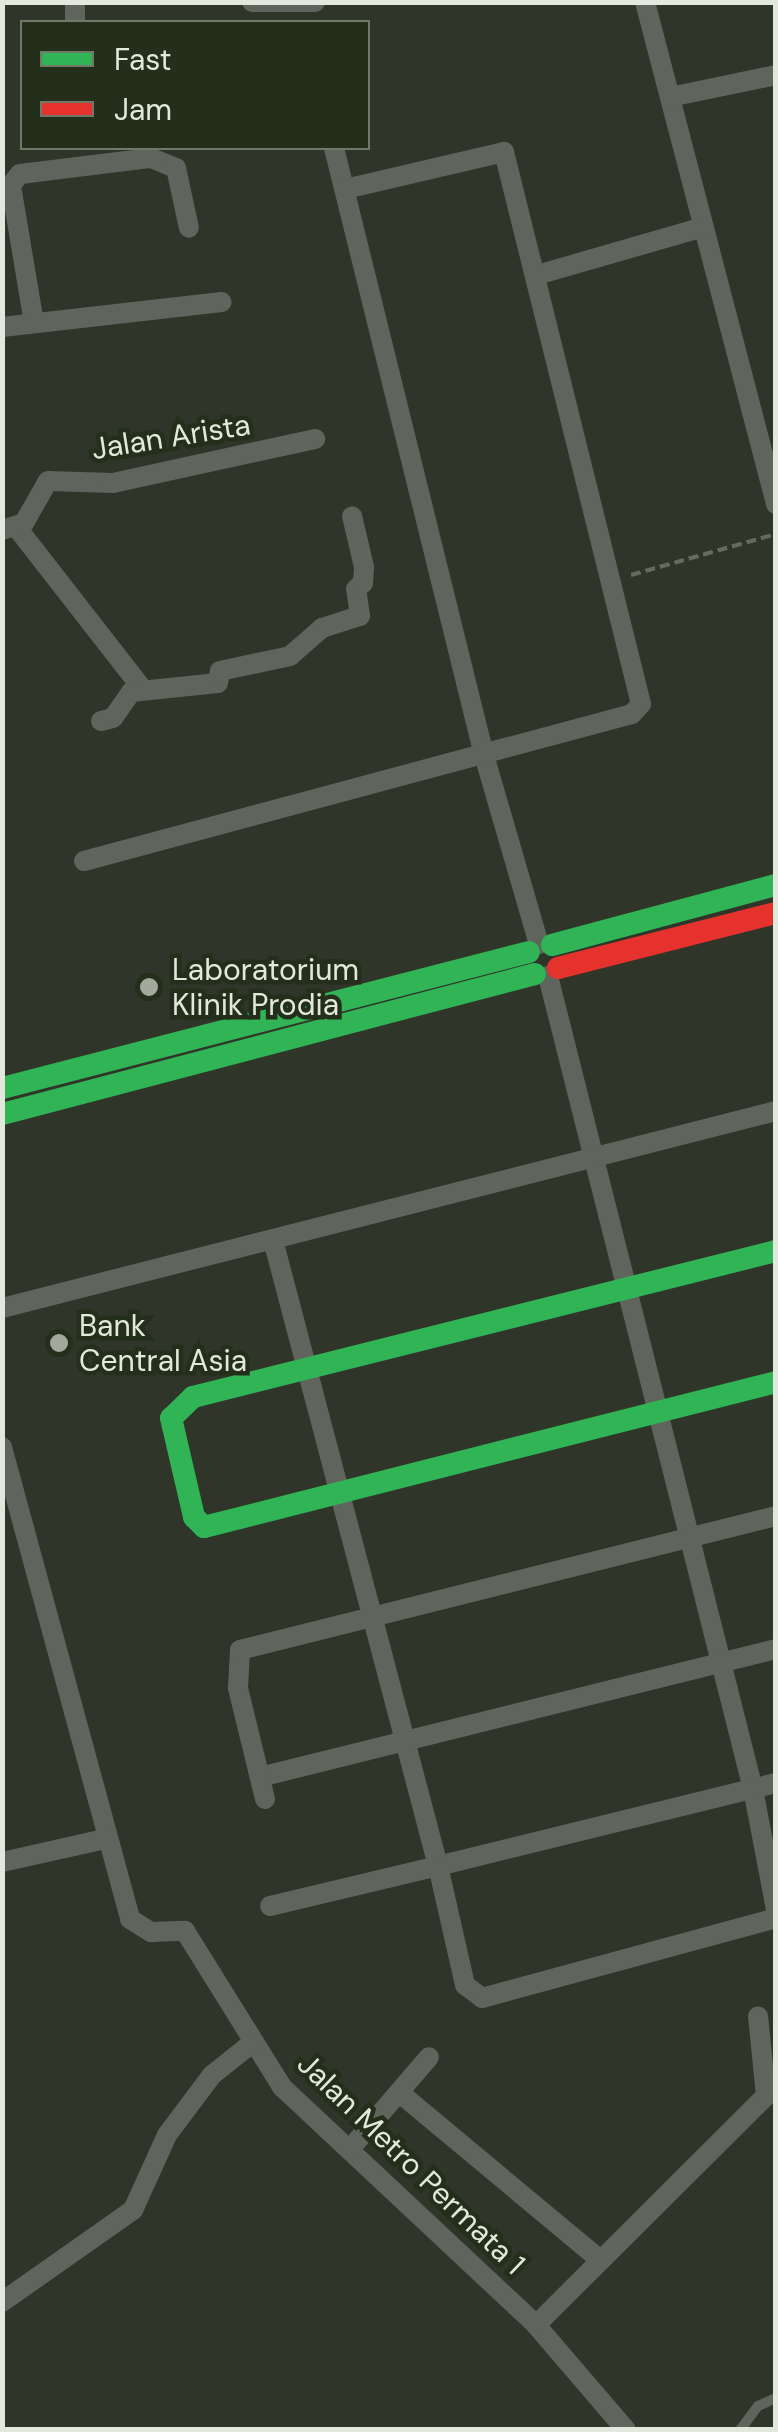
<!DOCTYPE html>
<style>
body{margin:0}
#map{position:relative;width:778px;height:2432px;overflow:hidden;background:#2f3529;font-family:"DM Sans",sans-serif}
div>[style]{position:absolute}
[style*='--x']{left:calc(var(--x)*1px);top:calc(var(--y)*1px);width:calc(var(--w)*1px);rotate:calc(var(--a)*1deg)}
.path>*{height:4px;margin-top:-2px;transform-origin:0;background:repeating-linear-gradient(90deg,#656a61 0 10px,transparent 0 15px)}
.lane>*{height:10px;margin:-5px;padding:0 5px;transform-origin:5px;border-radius:5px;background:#5f655c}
.street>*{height:20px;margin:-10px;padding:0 10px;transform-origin:10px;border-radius:10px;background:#5f655c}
.fast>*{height:22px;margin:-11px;padding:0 11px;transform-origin:11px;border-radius:11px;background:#30b455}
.jam>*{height:22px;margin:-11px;padding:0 11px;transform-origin:11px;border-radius:11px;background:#e5322d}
.dots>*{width:28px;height:28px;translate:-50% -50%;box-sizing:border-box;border:5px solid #242f1b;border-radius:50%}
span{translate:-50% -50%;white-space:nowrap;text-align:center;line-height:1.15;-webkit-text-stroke:9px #242f1b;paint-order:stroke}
.street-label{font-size:30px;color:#e2e9dc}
.poi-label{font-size:30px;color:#e2e9dc}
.left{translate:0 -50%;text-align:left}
.frame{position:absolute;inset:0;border:5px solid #e2e9dc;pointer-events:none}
.legend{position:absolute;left:20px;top:20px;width:350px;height:130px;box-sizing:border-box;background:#242f1b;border:2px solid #707968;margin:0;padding:12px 18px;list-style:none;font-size:30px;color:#e2e9dc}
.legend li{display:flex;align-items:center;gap:20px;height:50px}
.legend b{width:50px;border:2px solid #707968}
</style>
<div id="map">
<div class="path">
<i style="--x:631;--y:575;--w:151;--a:-15.8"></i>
</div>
<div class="lane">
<i style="--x:740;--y:2430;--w:30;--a:-53"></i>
<i style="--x:758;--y:2406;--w:20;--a:-24"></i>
</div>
<div class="street">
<i style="--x:252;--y:2;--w:63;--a:0"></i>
<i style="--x:645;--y:2;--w:519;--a:75.37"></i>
<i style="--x:75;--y:22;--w:20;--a:-90"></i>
<i style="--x:670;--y:97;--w:108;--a:-11.7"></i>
<i style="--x:334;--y:148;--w:625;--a:76.12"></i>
<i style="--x:484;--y:755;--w:197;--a:73.8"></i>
<i style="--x:537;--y:275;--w:173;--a:-16.1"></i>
<i style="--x:34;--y:323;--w:140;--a:-99.5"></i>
<i style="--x:11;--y:185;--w:14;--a:-51"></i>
<i style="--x:20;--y:174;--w:132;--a:-7"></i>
<i style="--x:151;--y:158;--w:27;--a:22"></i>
<i style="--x:176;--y:168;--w:61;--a:77.8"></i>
<i style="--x:2;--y:327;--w:221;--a:-6.5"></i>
<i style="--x:18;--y:529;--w:202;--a:52.1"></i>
<i style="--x:2;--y:530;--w:23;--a:-18"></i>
<i style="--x:24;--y:523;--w:48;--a:-60.3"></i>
<i style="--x:48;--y:481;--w:65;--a:1.8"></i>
<i style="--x:113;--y:483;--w:207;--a:-12.3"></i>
<i style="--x:101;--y:721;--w:12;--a:-14"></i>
<i style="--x:113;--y:718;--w:32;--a:-55"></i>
<i style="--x:131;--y:692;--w:87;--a:-5.9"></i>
<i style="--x:218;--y:683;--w:12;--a:-81"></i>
<i style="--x:220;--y:671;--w:72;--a:-12.1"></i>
<i style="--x:290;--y:656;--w:43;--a:-41.2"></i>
<i style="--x:322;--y:628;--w:40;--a:-18"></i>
<i style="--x:360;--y:616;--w:27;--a:-98"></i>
<i style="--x:356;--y:589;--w:9;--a:-41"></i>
<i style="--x:363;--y:583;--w:16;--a:-86"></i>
<i style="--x:364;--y:567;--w:52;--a:-103.2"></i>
<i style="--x:84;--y:861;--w:567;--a:-15.02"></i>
<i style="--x:632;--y:714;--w:13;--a:-48"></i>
<i style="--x:641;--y:704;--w:569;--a:-103.94"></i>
<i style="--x:504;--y:152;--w:163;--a:166.9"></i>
<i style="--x:548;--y:976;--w:838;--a:75.85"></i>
<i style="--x:753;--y:1789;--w:123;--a:79.2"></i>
<i style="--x:273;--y:1240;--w:647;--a:75.23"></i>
<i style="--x:438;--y:1866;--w:348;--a:-13.8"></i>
<i style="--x:2;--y:1308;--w:799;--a:-14.28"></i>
<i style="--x:2;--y:1447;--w:489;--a:74.8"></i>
<i style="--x:130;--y:1919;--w:25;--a:32"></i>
<i style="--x:151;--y:1932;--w:34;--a:-2"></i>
<i style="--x:185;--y:1931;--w:184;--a:58.1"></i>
<i style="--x:282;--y:2087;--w:348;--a:43.1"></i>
<i style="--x:536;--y:2325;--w:138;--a:49.4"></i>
<i style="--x:260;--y:1777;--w:532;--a:-13.93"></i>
<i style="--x:265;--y:1799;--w:114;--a:-103.7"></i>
<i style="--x:238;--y:1688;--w:38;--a:-87"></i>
<i style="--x:240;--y:1650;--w:552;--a:-14.04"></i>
<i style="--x:2;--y:1862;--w:106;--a:-12.6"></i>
<i style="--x:270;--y:1906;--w:173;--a:-13.4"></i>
<i style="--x:438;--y:1866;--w:122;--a:77.2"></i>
<i style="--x:465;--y:1985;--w:21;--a:37"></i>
<i style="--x:482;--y:1998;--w:305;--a:-15.2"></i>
<i style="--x:401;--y:2094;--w:259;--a:39.8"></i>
<i style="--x:350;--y:2149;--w:121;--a:-49.3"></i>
<i style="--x:2;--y:2302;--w:160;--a:-35.1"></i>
<i style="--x:133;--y:2210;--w:82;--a:-65.6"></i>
<i style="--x:167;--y:2135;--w:75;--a:-53.1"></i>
<i style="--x:212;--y:2075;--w:50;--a:-38.5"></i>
<i style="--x:536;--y:2325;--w:325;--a:-44.9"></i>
<i style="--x:766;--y:2096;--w:80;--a:-95.7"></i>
</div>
<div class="fast">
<i style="--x:552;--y:945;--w:232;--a:-15"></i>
<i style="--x:2;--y:1088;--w:544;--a:-14.47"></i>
<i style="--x:2;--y:1114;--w:551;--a:-14.72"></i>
<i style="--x:776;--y:1251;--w:601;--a:165.94"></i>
<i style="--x:193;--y:1397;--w:30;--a:136"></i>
<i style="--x:171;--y:1418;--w:102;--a:76.9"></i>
<i style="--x:194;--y:1517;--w:14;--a:45"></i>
<i style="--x:204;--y:1527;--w:590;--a:-14.22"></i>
</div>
<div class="jam">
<i style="--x:558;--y:968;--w:225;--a:-14.2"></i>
</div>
<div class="dots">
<i style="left:149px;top:987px;background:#a3aa9d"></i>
<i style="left:59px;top:1343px;background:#a3aa9d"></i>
</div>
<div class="street-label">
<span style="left:171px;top:437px;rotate:-9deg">Jalan Arista</span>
<span style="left:411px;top:2164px;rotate:44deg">Jalan Metro Permata 1</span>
</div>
<div class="poi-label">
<span class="left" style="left:172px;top:987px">Laboratorium<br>Klinik Prodia</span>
<span class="left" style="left:79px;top:1343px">Bank<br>Central Asia</span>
</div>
<div class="frame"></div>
<ul class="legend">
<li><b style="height:12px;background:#30b455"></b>Fast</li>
<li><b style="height:12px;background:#e5322d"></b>Jam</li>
</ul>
</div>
